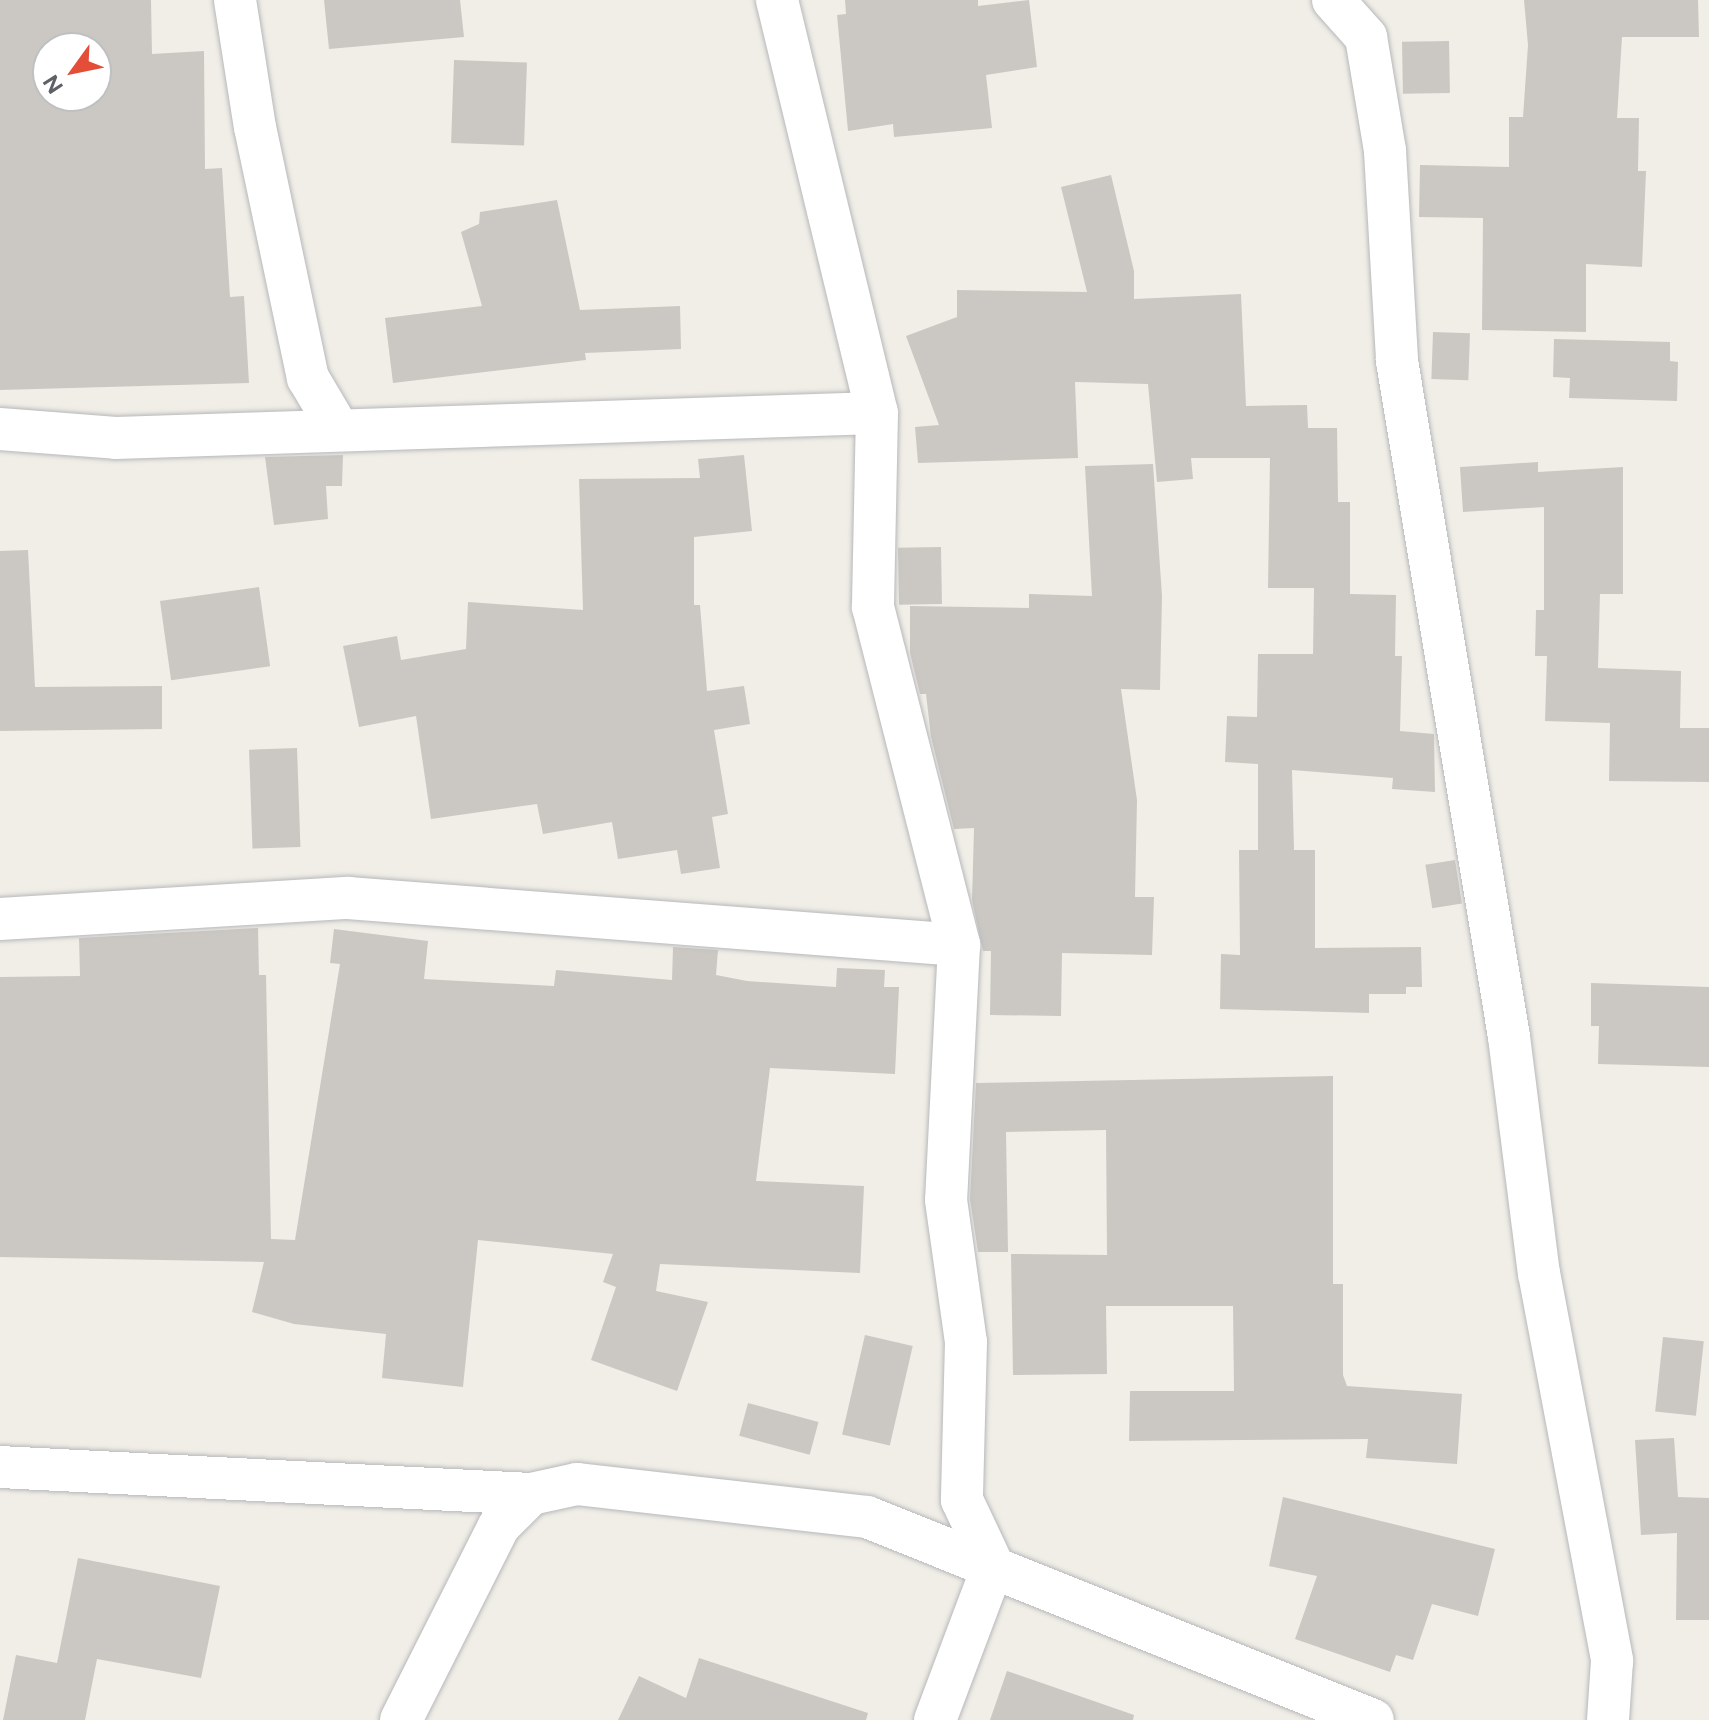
<!DOCTYPE html>
<style>
body{margin:0}
#map{position:relative;width:1709px;height:1720px;overflow:hidden;background:#f0eee6;font-family:Figtree,sans-serif}
div>[style]{position:absolute}
[style*='--x']{left:calc(var(--x)*1px);top:calc(var(--y)*1px);width:calc(var(--w)*1px);rotate:calc(var(--a)*1deg)}
.building>*{inset:0;background:#cbc8c4;transform-origin:0 0}
.roads{filter:drop-shadow(0 0 2px #b7b8bc) drop-shadow(0 0 2px #b7b8bc)}
.street>*{height:42px;margin:-21px;padding:0 21px;transform-origin:21px;border-radius:21px;background:#fff}
span{translate:-50% -50%;white-space:nowrap;text-align:center;line-height:1.15;-webkit-text-stroke:8px #fff;paint-order:stroke}
.north{position:absolute;left:32px;top:32px;width:80px;height:80px;box-sizing:border-box;background:#fff;border:2px solid #bfc0c2;border-radius:50%;rotate:237deg;font-size:22px;font-weight:700;line-height:32px;text-align:center;color:#5e6166}
.north::after{content:'';display:block;margin:auto;width:28px;height:36px;background:#e44d38;clip-path:polygon(50% 0,100% 100%,50% 72%,0 100%)}
</style>
<div id="map">
<div class="building">
<i style="clip-path:polygon(evenodd,0 0,151px 0,152px 54px,204px 51px,205px 169px,222px 168px,230px 297px,244px 296px,249px 383px,0 390px,0 0,48px 48px,96px 48px,96px 96px,48px 96px,48px 48px)"></i>
<i style="clip-path:polygon(324px 0,460px 0,464px 37px,329px 49px)"></i>
<i style="clip-path:polygon(845px 0,978px 0,978px 6px,1029px 0,1037px 67px,986px 75px,992px 128px,894px 137px,893px 124px,848px 131px,837px 15px,846px 14px)"></i>
<i style="clip-path:polygon(1524px 0,1698px 0,1699px 37px,1622px 37px,1617px 118px,1639px 118px,1638px 171px,1646px 171px,1642px 267px,1586px 264px,1586px 332px,1482px 330px,1483px 218px,1419px 217px,1420px 165px,1509px 167px,1509px 117px,1523px 117px,1528px 45px)"></i>
<i style="left:1449px;top:41px;width:52px;height:47px;rotate:89deg"></i>
<i style="left:454px;top:60px;width:73px;height:83px;rotate:2deg"></i>
<i style="clip-path:polygon(1111px 175px,1134px 271px,1134px 299px,1241px 294px,1246px 406px,1307px 405px,1308px 428px,1337px 428px,1338px 502px,1350px 502px,1350px 594px,1396px 595px,1395px 656px,1402px 656px,1400px 731px,1434px 734px,1435px 792px,1392px 789px,1393px 778px,1292px 770px,1294px 850px,1315px 850px,1315px 948px,1421px 947px,1422px 987px,1406px 987px,1406px 994px,1369px 994px,1369px 1013px,1220px 1009px,1221px 954px,1240px 955px,1239px 850px,1258px 850px,1258px 764px,1225px 762px,1227px 716px,1257px 717px,1258px 654px,1313px 654px,1314px 588px,1268px 588px,1270px 458px,1191px 458px,1193px 479px,1157px 482px,1148px 384px,1075px 382px,1078px 458px,918px 463px,915px 427px,939px 425px,906px 336px,957px 317px,957px 290px,1087px 292px,1061px 187px)"></i>
<i style="clip-path:polygon(557px 200px,580px 310px,680px 306px,681px 349px,585px 353px,586px 360px,393px 383px,385px 318px,482px 306px,461px 232px,479px 224px,480px 212px)"></i>
<i style="left:1433px;top:332px;width:37px;height:47px;rotate:2deg"></i>
<i style="clip-path:polygon(1554px 339px,1670px 342px,1670px 361px,1678px 362px,1677px 401px,1569px 398px,1570px 378px,1553px 377px)"></i>
<i style="clip-path:polygon(343px 455px,342px 486px,326px 486px,328px 519px,274px 525px,265px 457px)"></i>
<i style="clip-path:polygon(744px 455px,752px 531px,694px 537px,694px 605px,700px 605px,707px 691px,744px 686px,750px 724px,714px 730px,728px 814px,712px 817px,720px 868px,681px 874px,677px 850px,618px 859px,612px 822px,543px 834px,537px 804px,431px 819px,416px 716px,359px 727px,343px 646px,397px 636px,401px 660px,466px 649px,468px 602px,583px 610px,579px 479px,700px 478px,698px 459px)"></i>
<i style="clip-path:polygon(1538px 462px,1538px 472px,1623px 467px,1623px 594px,1600px 594px,1598px 668px,1681px 671px,1680px 728px,1709px 728px,1709px 782px,1609px 781px,1610px 723px,1545px 721px,1547px 656px,1535px 656px,1536px 610px,1544px 610px,1544px 507px,1463px 512px,1460px 467px)"></i>
<i style="clip-path:polygon(1153px 464px,1162px 596px,1160px 690px,1121px 689px,1137px 800px,1135px 897px,1154px 897px,1152px 955px,1062px 953px,1061px 1016px,990px 1015px,991px 951px,983px 951px,972px 900px,974px 828px,954px 829px,931px 737px,926px 694px,920px 694px,910px 653px,910px 606px,1029px 608px,1029px 594px,1092px 596px,1085px 466px)"></i>
<i style="left:941px;top:547px;width:57px;height:43px;rotate:89deg"></i>
<i style="clip-path:polygon(28px 550px,35px 687px,162px 686px,162px 729px,0 731px,0 551px)"></i>
<i style="left:259px;top:587px;width:80px;height:100px;rotate:82deg"></i>
<i style="left:297px;top:748px;width:99px;height:48px;rotate:88deg"></i>
<i style="left:1455px;top:860px;width:44px;height:30px;rotate:81deg"></i>
<i style="clip-path:polygon(258px 928px,259px 975px,266px 975px,271px 1239px,295px 1240px,340px 964px,330px 963px,334px 929px,428px 941px,424px 979px,554px 986px,556px 970px,672px 980px,673px 947px,718px 950px,716px 975px,747px 981px,836px 987px,837px 968px,885px 970px,884px 987px,899px 987px,895px 1074px,770px 1068px,756px 1181px,864px 1186px,860px 1273px,660px 1264px,656px 1291px,708px 1302px,677px 1391px,591px 1360px,616px 1287px,603px 1282px,613px 1254px,478px 1240px,463px 1387px,382px 1378px,386px 1334px,294px 1324px,252px 1312px,264px 1262px,0 1257px,0 977px,80px 976px,79px 938px)"></i>
<i style="clip-path:polygon(1591px 983px,1709px 987px,1709px 1067px,1598px 1064px,1599px 1026px,1591px 1026px)"></i>
<i style="clip-path:polygon(1333px 1076px,1333px 1284px,1343px 1284px,1343px 1375px,1347px 1386px,1462px 1394px,1457px 1464px,1366px 1458px,1368px 1439px,1129px 1441px,1130px 1391px,1234px 1391px,1233px 1306px,1106px 1306px,1107px 1374px,1013px 1375px,1011px 1254px,1107px 1255px,1106px 1130px,1006px 1132px,1008px 1252px,978px 1252px,970px 1199px,976px 1083px)"></i>
<i style="left:865px;top:1335px;width:49px;height:102px;rotate:13deg"></i>
<i style="left:1663px;top:1337px;width:41px;height:75px;rotate:6deg"></i>
<i style="left:748px;top:1403px;width:73px;height:34px;rotate:15deg"></i>
<i style="clip-path:polygon(1674px 1438px,1678px 1497px,1709px 1498px,1709px 1620px,1676px 1620px,1677px 1533px,1641px 1535px,1635px 1440px)"></i>
<i style="clip-path:polygon(1283px 1497px,1495px 1549px,1478px 1616px,1432px 1604px,1413px 1660px,1396px 1655px,1390px 1672px,1295px 1639px,1317px 1576px,1269px 1566px)"></i>
<i style="clip-path:polygon(78px 1558px,220px 1586px,201px 1678px,97px 1659px,85px 1720px,3px 1720px,16px 1655px,57px 1663px)"></i>
<i style="clip-path:polygon(699px 1658px,868px 1713px,866px 1720px,618px 1720px,639px 1676px,686px 1698px)"></i>
<i style="clip-path:polygon(1007px 1671px,1134px 1715px,1133px 1720px,990px 1720px)"></i>
</div>
<div class="roads">
<div class="street">
<i style="--x:235;--y:0;--w:129;--a:81.1"></i>
<i style="--x:255;--y:127;--w:257;--a:78.1"></i>
<i style="--x:308;--y:378;--w:57;--a:59.4"></i>
<i style="--x:777;--y:0;--w:425;--a:76.4"></i>
<i style="--x:877;--y:413;--w:194;--a:91.2"></i>
<i style="--x:873;--y:607;--w:349;--a:75.7"></i>
<i style="--x:959;--y:945;--w:255;--a:92.9"></i>
<i style="--x:946;--y:1200;--w:143;--a:82"></i>
<i style="--x:966;--y:1342;--w:158;--a:91.5"></i>
<i style="--x:962;--y:1500;--w:73;--a:64.8"></i>
<i style="--x:993;--y:1566;--w:165;--a:110.6"></i>
<i style="--x:1333;--y:0;--w:50;--a:48.3"></i>
<i style="--x:1366;--y:37;--w:116;--a:80.5"></i>
<i style="--x:1385;--y:151;--w:210;--a:86.7"></i>
<i style="--x:1397;--y:361;--w:685;--a:80.59"></i>
<i style="--x:1509;--y:1037;--w:238;--a:82.8"></i>
<i style="--x:1539;--y:1273;--w:395;--a:79.3"></i>
<i style="--x:1612;--y:1661;--w:59;--a:93.9"></i>
<i style="--x:0;--y:429;--w:116;--a:4.4"></i>
<i style="--x:116;--y:438;--w:761;--a:-1.88"></i>
<i style="--x:0;--y:919;--w:349;--a:-3.5"></i>
<i style="--x:348;--y:898;--w:613;--a:4.4"></i>
<i style="--x:0;--y:1467;--w:532;--a:2.91"></i>
<i style="--x:401;--y:1720;--w:217;--a:-63.2"></i>
<i style="--x:499;--y:1526;--w:45;--a:-45"></i>
<i style="--x:531;--y:1494;--w:47;--a:-12.3"></i>
<i style="--x:577;--y:1484;--w:292;--a:6.5"></i>
<i style="--x:867;--y:1517;--w:545;--a:21.86"></i>
</div>
</div>
<div class="north">N</div>
</div>
